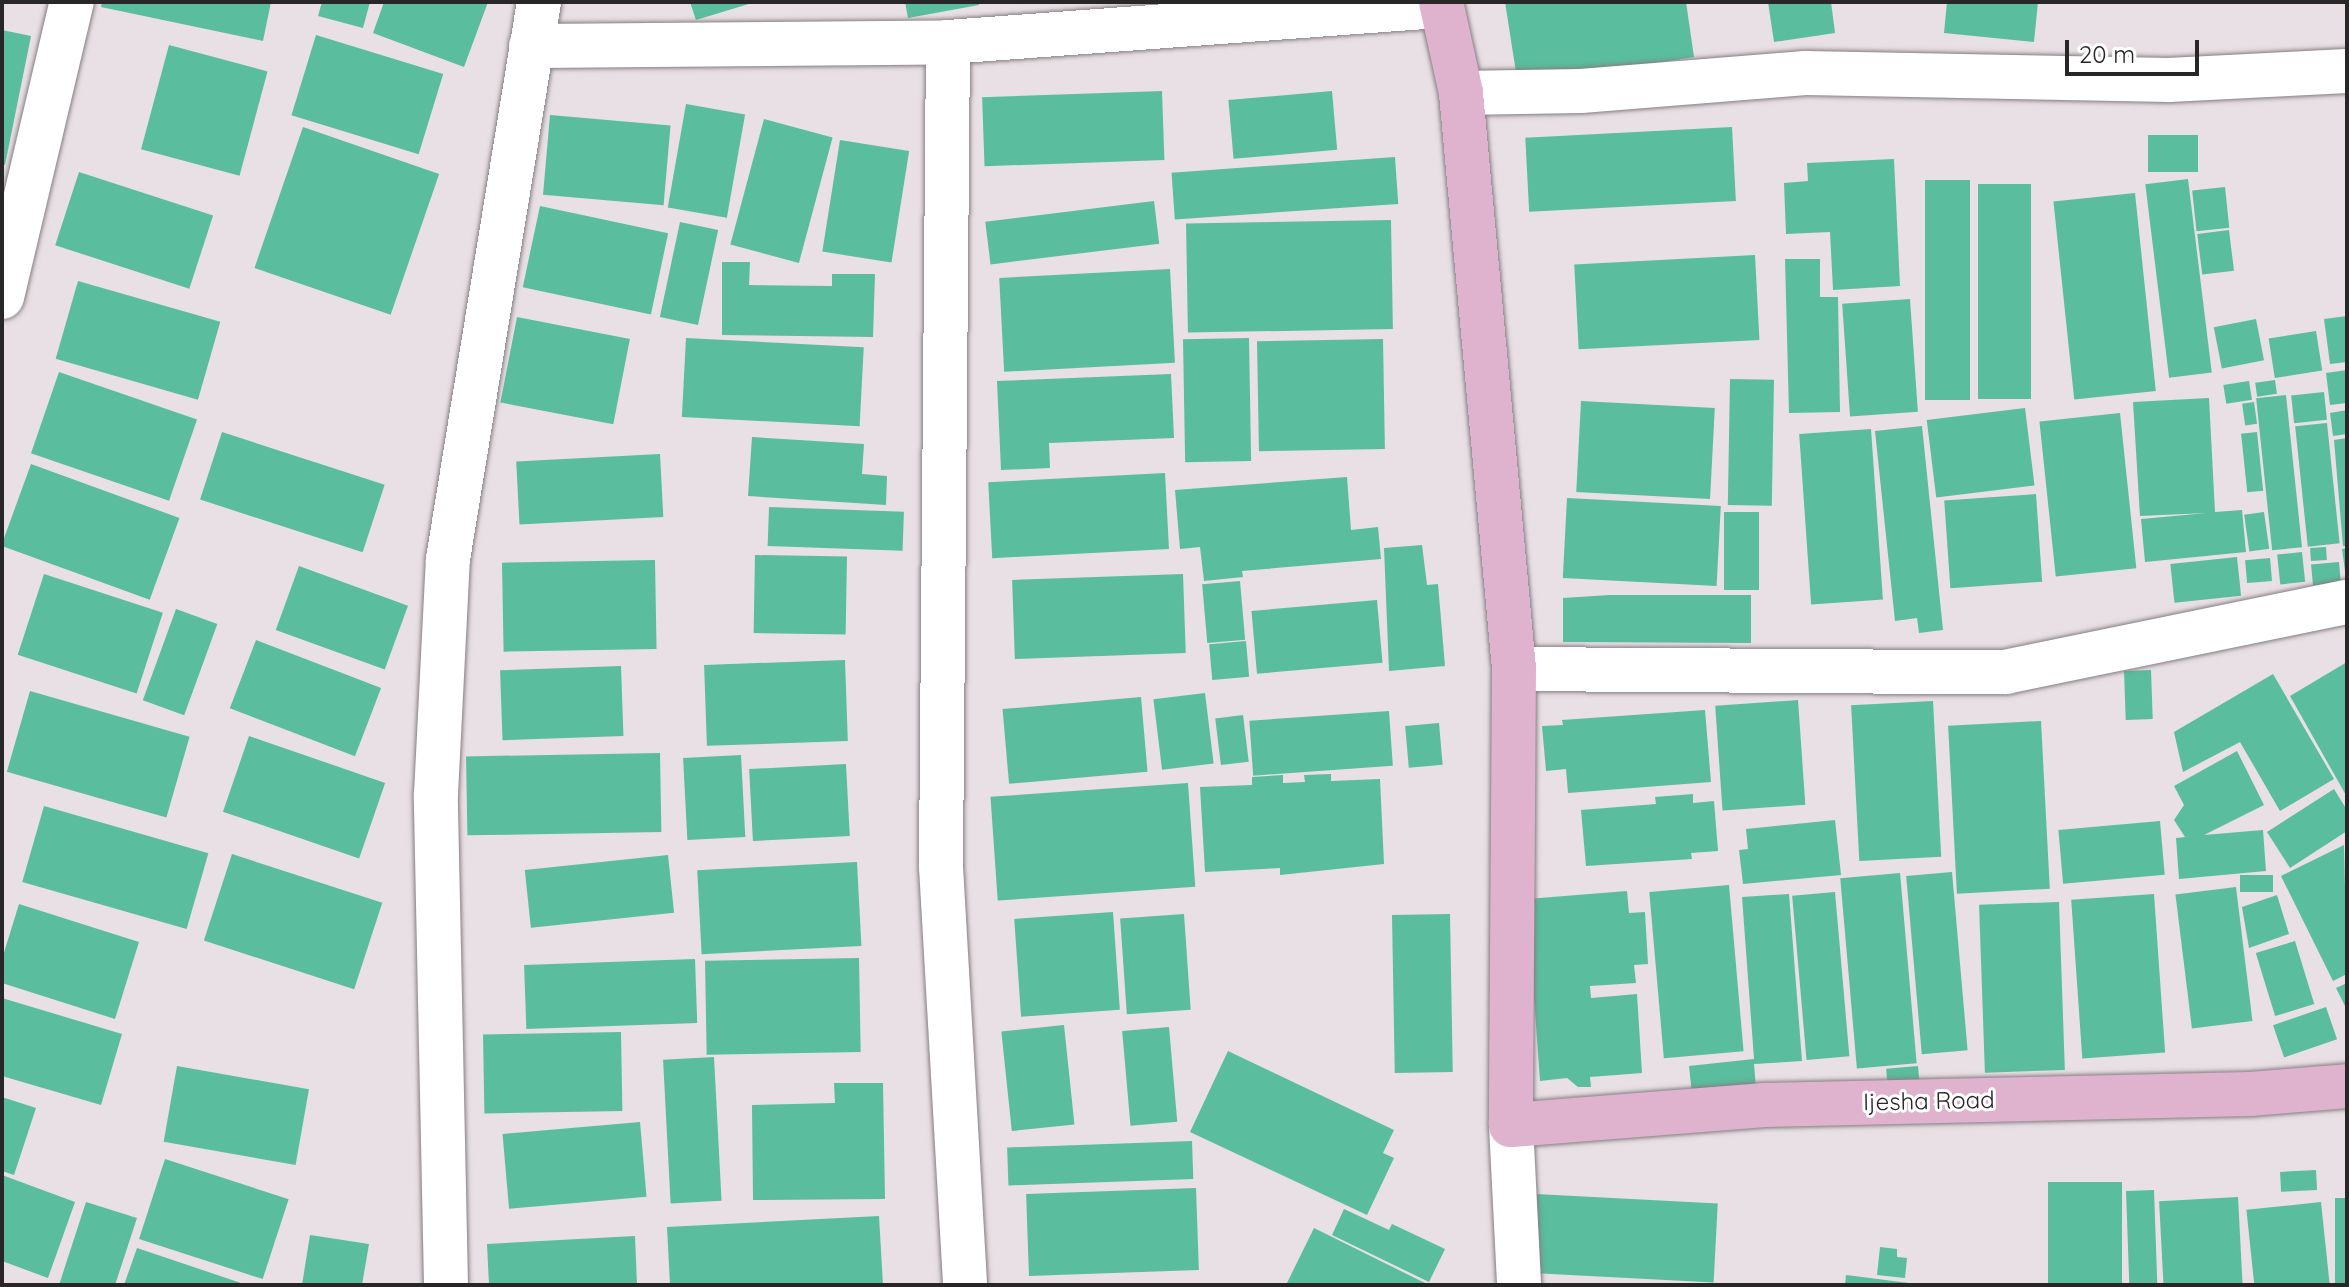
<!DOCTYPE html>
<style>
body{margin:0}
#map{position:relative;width:2349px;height:1287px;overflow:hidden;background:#e8e0e4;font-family:Quicksand,sans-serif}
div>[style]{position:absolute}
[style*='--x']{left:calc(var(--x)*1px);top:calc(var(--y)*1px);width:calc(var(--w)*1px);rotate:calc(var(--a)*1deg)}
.building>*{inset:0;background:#5abd9d;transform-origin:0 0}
.roads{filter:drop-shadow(0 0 2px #857e82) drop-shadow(0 0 2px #857e82)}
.minor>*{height:44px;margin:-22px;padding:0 22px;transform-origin:22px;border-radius:22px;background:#fff}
.major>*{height:44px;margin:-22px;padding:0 22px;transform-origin:22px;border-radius:22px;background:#dfb2cd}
span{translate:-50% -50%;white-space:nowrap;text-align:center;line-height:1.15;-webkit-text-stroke:6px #fff;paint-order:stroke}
.street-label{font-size:24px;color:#282627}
.frame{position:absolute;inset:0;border:4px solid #282627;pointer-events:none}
.scale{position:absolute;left:2065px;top:40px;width:134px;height:36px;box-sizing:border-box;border:4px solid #282627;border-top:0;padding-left:10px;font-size:24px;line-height:28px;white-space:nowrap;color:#282627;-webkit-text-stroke:6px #fff;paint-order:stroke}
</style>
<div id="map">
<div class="building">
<i style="clip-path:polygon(102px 2px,271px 2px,263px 41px,101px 7px)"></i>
<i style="clip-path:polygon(322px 2px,370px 2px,363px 28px,318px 16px)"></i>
<i style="clip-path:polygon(384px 2px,488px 2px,464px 67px,373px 33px)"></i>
<i style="clip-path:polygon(690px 2px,752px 2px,752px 3px,696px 20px)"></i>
<i style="clip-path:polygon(905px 2px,978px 2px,979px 5px,908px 18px)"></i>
<i style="clip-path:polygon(1505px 2px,1686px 2px,1694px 57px,1518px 85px)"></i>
<i style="clip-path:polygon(1768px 2px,1831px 2px,1835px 33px,1774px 42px)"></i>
<i style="clip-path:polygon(1947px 2px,2038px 2px,2034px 42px,1944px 33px)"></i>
<i style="clip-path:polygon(2px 30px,31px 36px,5px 165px,2px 164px)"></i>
<i style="left:316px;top:35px;width:133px;height:84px;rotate:17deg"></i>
<i style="left:169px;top:45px;width:102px;height:108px;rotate:15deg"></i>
<i style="left:1162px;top:91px;width:69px;height:180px;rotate:88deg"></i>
<i style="left:1332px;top:91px;width:59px;height:104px;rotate:85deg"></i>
<i style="left:686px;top:104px;width:60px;height:105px;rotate:10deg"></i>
<i style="left:550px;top:115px;width:121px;height:80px;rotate:5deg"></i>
<i style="left:764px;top:119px;width:71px;height:130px;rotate:15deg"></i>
<i style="left:303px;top:127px;width:144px;height:149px;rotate:19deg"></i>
<i style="left:1732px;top:127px;width:74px;height:207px;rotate:87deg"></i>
<i style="left:2198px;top:135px;width:37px;height:50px;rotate:90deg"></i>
<i style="left:840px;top:140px;width:70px;height:113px;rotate:9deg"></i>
<i style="left:1395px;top:157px;width:47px;height:224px;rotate:86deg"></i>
<i style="clip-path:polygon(1894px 159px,1900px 286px,1833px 290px,1830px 232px,1786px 234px,1784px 183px,1808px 181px,1807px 163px)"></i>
<i style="left:79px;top:172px;width:141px;height:77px;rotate:18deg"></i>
<i style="left:2188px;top:179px;width:195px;height:43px;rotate:83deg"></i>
<i style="left:1925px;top:180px;width:45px;height:220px"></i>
<i style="left:2031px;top:184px;width:215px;height:53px;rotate:90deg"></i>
<i style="left:2225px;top:187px;width:41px;height:33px;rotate:84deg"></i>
<i style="left:2135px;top:193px;width:199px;height:82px;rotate:84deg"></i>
<i style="left:1154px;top:201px;width:43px;height:170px;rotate:83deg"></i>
<i style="left:540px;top:206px;width:131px;height:83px;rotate:12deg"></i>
<i style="left:1391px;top:220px;width:109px;height:205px;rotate:89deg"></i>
<i style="left:680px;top:222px;width:39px;height:97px;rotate:12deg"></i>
<i style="left:2229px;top:230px;width:41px;height:32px;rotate:83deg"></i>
<i style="left:1755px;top:255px;width:85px;height:181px;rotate:87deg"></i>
<i style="clip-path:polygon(1785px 259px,1820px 259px,1820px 297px,1838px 297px,1840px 412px,1789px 413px)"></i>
<i style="clip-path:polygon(722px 262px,750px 262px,749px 285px,832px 286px,832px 274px,875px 274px,873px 337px,722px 335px)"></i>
<i style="left:1170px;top:269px;width:94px;height:171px;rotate:87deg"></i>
<i style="left:78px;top:281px;width:148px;height:81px;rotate:16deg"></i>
<i style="left:1910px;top:299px;width:113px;height:68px;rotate:86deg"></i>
<i style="clip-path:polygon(2347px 316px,2347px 362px,2330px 364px,2324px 319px)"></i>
<i style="left:517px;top:317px;width:115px;height:87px;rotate:11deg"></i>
<i style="left:2256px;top:319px;width:42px;height:43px;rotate:79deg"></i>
<i style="left:2316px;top:331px;width:40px;height:48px;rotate:81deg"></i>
<i style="left:686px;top:338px;width:178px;height:79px;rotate:3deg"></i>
<i style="left:1249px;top:338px;width:123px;height:66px;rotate:89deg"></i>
<i style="left:1383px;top:339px;width:110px;height:126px;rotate:89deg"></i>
<i style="clip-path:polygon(2347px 370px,2347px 403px,2330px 405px,2326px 373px)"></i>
<i style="left:59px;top:372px;width:146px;height:86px;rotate:19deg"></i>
<i style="clip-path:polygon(1171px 374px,1174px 438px,1049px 443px,1050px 468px,1001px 470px,997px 381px)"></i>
<i style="left:1730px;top:379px;width:44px;height:126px;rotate:1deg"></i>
<i style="left:2275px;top:380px;width:14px;height:20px;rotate:82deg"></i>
<i style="left:2249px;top:381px;width:19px;height:26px;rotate:81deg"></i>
<i style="left:2324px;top:392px;width:28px;height:33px;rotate:84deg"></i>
<i style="left:2286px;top:395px;width:153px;height:30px;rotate:84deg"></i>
<i style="clip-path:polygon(2209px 398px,2215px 512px,2242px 510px,2246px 552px,2145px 562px,2141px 519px,2207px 513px,2140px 516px,2133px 402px)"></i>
<i style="left:1581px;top:401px;width:134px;height:91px;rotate:3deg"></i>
<i style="left:2254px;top:402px;width:22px;height:12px;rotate:82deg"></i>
<i style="left:2025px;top:408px;width:78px;height:99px;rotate:83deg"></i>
<i style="clip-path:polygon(2347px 410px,2347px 434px,2333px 436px,2330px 413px)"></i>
<i style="left:2120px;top:413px;width:156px;height:81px;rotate:84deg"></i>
<i style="left:2327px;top:423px;width:121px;height:32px;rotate:84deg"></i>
<i style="clip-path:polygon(1922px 426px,1943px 630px,1919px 633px,1917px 618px,1895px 621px,1875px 431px)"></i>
<i style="left:1871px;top:429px;width:171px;height:72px;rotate:86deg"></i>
<i style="left:222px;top:432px;width:171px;height:71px;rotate:18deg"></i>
<i style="left:2257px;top:432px;width:59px;height:16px;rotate:84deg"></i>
<i style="clip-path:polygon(752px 437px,864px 444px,862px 474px,887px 476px,886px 505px,748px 496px)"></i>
<i style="clip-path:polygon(2347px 438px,2347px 546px,2343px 546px,2334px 440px)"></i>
<i style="left:660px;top:454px;width:63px;height:144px;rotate:87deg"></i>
<i style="left:31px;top:464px;width:158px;height:87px;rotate:20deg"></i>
<i style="left:1165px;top:473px;width:76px;height:177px;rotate:87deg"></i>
<i style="clip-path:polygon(1347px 477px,1351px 530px,1378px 527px,1381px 559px,1242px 571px,1243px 577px,1204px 581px,1200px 547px,1180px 549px,1175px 490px)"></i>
<i style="left:2036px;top:494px;width:88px;height:92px;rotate:86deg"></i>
<i style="left:1567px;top:498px;width:154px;height:80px;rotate:3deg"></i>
<i style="left:769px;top:507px;width:135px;height:39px;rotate:2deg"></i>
<i style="left:1724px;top:512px;width:35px;height:78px"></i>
<i style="left:2264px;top:512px;width:37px;height:20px;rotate:82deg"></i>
<i style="clip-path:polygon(1422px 545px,1427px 585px,1438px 584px,1445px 666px,1389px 671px,1384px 548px)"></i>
<i style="left:2326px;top:547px;width:13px;height:16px;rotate:86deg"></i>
<i style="clip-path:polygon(2347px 548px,2347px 571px,2345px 571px,2342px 549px)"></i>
<i style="left:2302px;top:552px;width:30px;height:25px;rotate:84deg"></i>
<i style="left:755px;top:555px;width:92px;height:78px;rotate:1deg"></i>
<i style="left:2237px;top:557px;width:39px;height:67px;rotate:84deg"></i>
<i style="left:2270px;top:558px;width:23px;height:25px;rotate:85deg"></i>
<i style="left:655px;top:560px;width:89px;height:153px;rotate:89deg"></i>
<i style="left:2339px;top:562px;width:21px;height:28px;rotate:85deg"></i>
<i style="left:299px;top:566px;width:116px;height:68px;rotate:20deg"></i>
<i style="left:44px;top:574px;width:125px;height:85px;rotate:18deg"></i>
<i style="left:1183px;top:574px;width:79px;height:171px;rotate:88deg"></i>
<i style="left:1240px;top:581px;width:59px;height:38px;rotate:85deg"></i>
<i style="clip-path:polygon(1610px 595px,1751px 595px,1751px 643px,1563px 642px,1563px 598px)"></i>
<i style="left:1377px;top:600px;width:63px;height:126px;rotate:85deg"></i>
<i style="left:176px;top:609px;width:44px;height:97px;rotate:20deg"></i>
<i style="left:256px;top:640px;width:134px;height:73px;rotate:21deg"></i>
<i style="left:1246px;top:641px;width:36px;height:37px;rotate:85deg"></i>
<i style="left:845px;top:660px;width:81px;height:141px;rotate:88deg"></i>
<i style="clip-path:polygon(2347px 662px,2347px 797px,2290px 696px)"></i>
<i style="left:621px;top:666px;width:70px;height:121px;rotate:88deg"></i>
<i style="left:2151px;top:670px;width:49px;height:27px;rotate:88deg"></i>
<i style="clip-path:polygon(2273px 674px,2334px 779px,2280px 811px,2240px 742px,2183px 772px,2174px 732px)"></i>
<i style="left:30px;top:691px;width:166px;height:84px;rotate:16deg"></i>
<i style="left:1205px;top:693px;width:71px;height:52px;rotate:83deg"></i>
<i style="left:1141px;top:697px;width:75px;height:139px;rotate:85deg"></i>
<i style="left:1798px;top:700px;width:105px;height:83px;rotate:86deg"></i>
<i style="left:1933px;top:701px;width:156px;height:82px;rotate:87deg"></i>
<i style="clip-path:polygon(1705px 710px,1711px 782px,1568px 793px,1566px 769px,1546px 771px,1542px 726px,1563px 725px,1562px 720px)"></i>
<i style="left:1389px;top:711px;width:55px;height:140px;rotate:86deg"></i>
<i style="left:1243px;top:715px;width:47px;height:28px;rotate:83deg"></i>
<i style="left:2041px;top:721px;width:168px;height:93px;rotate:87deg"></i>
<i style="left:1439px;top:723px;width:42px;height:34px;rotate:85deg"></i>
<i style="left:249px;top:736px;width:144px;height:80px;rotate:19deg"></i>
<i style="clip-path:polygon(2237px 751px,2264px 805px,2204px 835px,2263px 830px,2266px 871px,2179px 879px,2176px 838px,2185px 837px,2174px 820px,2184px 805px,2174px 786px)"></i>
<i style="left:660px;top:753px;width:79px;height:194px;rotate:89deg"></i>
<i style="left:741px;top:755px;width:82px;height:58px;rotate:87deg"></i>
<i style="left:846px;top:764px;width:72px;height:97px;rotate:87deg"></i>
<i style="clip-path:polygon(1331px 774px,1331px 781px,1380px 779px,1384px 864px,1280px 875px,1280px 868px,1205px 872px,1200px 787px,1252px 785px,1252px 777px,1283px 775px,1283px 783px,1305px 782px,1304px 775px)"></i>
<i style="left:1188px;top:783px;width:104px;height:198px;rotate:86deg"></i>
<i style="clip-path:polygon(2334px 789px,2347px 810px,2347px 831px,2290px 868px,2267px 832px)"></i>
<i style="clip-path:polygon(1693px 794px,1693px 803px,1714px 801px,1718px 851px,1691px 853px,1692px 859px,1586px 866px,1581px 810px,1656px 804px,1655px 797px)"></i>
<i style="left:44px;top:806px;width:171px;height:79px;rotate:16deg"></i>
<i style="clip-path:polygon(1835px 820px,1841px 875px,1743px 884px,1739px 850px,1748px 849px,1746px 829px)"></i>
<i style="left:2160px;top:821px;width:54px;height:102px;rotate:85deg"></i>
<i style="clip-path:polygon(2344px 845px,2347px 974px,2333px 981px,2281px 876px)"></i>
<i style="left:232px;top:854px;width:158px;height:91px;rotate:18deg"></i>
<i style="left:668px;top:855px;width:58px;height:144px;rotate:84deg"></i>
<i style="left:857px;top:862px;width:84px;height:160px;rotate:87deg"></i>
<i style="left:1952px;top:872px;width:179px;height:46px;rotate:85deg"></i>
<i style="left:1900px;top:873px;width:191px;height:60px;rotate:85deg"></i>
<i style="left:2273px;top:875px;width:17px;height:33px;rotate:90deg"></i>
<i style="left:1729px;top:885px;width:167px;height:80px;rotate:85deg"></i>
<i style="left:2236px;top:887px;width:135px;height:61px;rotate:83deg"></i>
<i style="clip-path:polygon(1627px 891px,1629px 913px,1645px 912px,1648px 964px,1634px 965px,1636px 983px,1590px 986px,1591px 998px,1637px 994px,1642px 1073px,1590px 1077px,1591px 1087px,1578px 1087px,1567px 1078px,1540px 1081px,1527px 899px)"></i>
<i style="left:1835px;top:892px;width:165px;height:43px;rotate:85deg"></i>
<i style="clip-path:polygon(1789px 894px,1802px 1061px,1754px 1064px,1756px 1088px,1692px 1094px,1689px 1066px,1754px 1059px,1742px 897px)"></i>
<i style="left:2154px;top:894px;width:159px;height:83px;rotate:86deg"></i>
<i style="clip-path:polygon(2277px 895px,2289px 934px,2249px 948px,2242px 907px)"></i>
<i style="left:2059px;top:902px;width:168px;height:80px;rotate:88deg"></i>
<i style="clip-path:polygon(19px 904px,139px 942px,115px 1019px,2px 983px,2px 959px)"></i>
<i style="left:1113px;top:912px;width:98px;height:99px;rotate:86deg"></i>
<i style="left:1184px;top:914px;width:96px;height:64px;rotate:86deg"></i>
<i style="left:1450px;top:914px;width:158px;height:58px;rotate:89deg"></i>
<i style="left:2295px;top:941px;width:66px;height:41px;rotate:73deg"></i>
<i style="left:859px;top:958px;width:94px;height:154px;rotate:89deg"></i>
<i style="left:695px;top:959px;width:64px;height:171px;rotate:88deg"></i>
<i style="clip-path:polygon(2347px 983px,2347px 1010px,2336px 988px)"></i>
<i style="clip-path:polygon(2px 998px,122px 1034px,101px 1105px,2px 1076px)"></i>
<i style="left:2326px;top:1007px;width:34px;height:56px;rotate:71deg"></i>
<i style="left:1064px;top:1025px;width:100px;height:63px;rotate:84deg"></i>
<i style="left:1169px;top:1027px;width:95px;height:47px;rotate:85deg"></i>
<i style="left:621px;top:1032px;width:79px;height:138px;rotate:89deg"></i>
<i style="clip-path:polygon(1228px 1051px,1394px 1130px,1383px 1153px,1394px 1158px,1367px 1215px,1190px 1132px)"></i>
<i style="left:714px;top:1057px;width:144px;height:51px;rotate:87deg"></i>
<i style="left:177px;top:1066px;width:134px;height:77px;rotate:10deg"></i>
<i style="left:1918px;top:1066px;width:23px;height:32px;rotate:85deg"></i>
<i style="clip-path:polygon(834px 1083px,883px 1083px,885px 1199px,753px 1200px,752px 1105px,835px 1103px)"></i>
<i style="clip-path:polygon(2px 1097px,36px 1108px,14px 1175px,2px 1171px)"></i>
<i style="left:640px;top:1122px;width:75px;height:138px;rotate:85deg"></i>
<i style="left:1192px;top:1141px;width:38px;height:185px;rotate:88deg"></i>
<i style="left:165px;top:1159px;width:130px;height:84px;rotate:18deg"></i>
<i style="left:2316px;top:1170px;width:20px;height:36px;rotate:87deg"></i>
<i style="clip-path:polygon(2px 1175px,75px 1202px,48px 1278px,2px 1261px)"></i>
<i style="left:2048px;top:1182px;width:74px;height:103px"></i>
<i style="left:1196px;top:1188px;width:82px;height:170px;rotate:88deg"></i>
<i style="left:2154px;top:1190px;width:95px;height:28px;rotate:88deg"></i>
<i style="left:1536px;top:1194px;width:182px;height:79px;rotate:3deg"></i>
<i style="left:2238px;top:1197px;width:88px;height:79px;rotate:87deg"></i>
<i style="left:2335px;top:1198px;width:12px;height:87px"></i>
<i style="clip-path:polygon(86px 1202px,137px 1218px,115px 1285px,59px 1285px)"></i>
<i style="left:2321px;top:1202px;width:83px;height:75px;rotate:84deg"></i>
<i style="clip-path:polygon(1344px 1209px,1389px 1230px,1392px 1224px,1445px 1249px,1429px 1282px,1332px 1235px)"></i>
<i style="clip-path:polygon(879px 1216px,883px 1285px,670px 1285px,667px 1227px)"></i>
<i style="clip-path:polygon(1314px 1228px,1429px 1285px,1286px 1285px)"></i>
<i style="clip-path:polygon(310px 1235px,369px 1244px,362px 1285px,302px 1285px)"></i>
<i style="clip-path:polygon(635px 1236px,637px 1285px,489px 1285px,487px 1244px)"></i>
<i style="clip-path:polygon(1880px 1247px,1897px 1249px,1897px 1257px,1907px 1258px,1905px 1278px,1877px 1275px)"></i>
<i style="clip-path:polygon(137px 1248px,244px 1284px,243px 1285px,124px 1285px)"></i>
<i style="clip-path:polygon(1846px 1275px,1909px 1283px,1909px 1285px,1845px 1285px)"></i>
</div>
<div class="roads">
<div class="minor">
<i style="--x:948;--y:42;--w:825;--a:90.49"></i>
<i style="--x:941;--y:867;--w:419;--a:86.7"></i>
<i style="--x:531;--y:46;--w:417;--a:-0.5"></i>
<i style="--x:948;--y:42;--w:495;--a:-4.2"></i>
<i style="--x:1461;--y:93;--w:120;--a:-1"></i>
<i style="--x:1581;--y:91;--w:225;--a:-4.6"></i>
<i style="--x:1805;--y:73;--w:364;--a:1.1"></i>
<i style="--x:2169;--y:80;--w:178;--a:-2.9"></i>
<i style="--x:2;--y:297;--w:303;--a:-76.7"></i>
<i style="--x:1514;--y:669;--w:491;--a:0.4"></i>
<i style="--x:2005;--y:672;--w:349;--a:-11.6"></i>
<i style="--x:1511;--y:1125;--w:160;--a:87.1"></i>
<i style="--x:446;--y:1285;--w:491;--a:-91.2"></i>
<i style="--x:436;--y:794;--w:235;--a:-87.1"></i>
<i style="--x:448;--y:559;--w:564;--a:-80.72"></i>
</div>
<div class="major">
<i style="--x:1441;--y:2;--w:93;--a:77.6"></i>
<i style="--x:1461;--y:93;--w:578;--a:84.74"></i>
<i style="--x:1514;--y:669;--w:456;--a:90.4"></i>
<i style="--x:1511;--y:1125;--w:255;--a:-4.5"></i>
<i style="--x:1765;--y:1105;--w:485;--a:-1.3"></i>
<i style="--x:2250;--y:1094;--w:97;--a:-4.7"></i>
</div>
</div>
<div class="street-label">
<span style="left:1929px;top:1101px;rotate:-1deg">Ijesha Road</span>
</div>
<div class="frame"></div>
<div class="scale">20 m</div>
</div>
